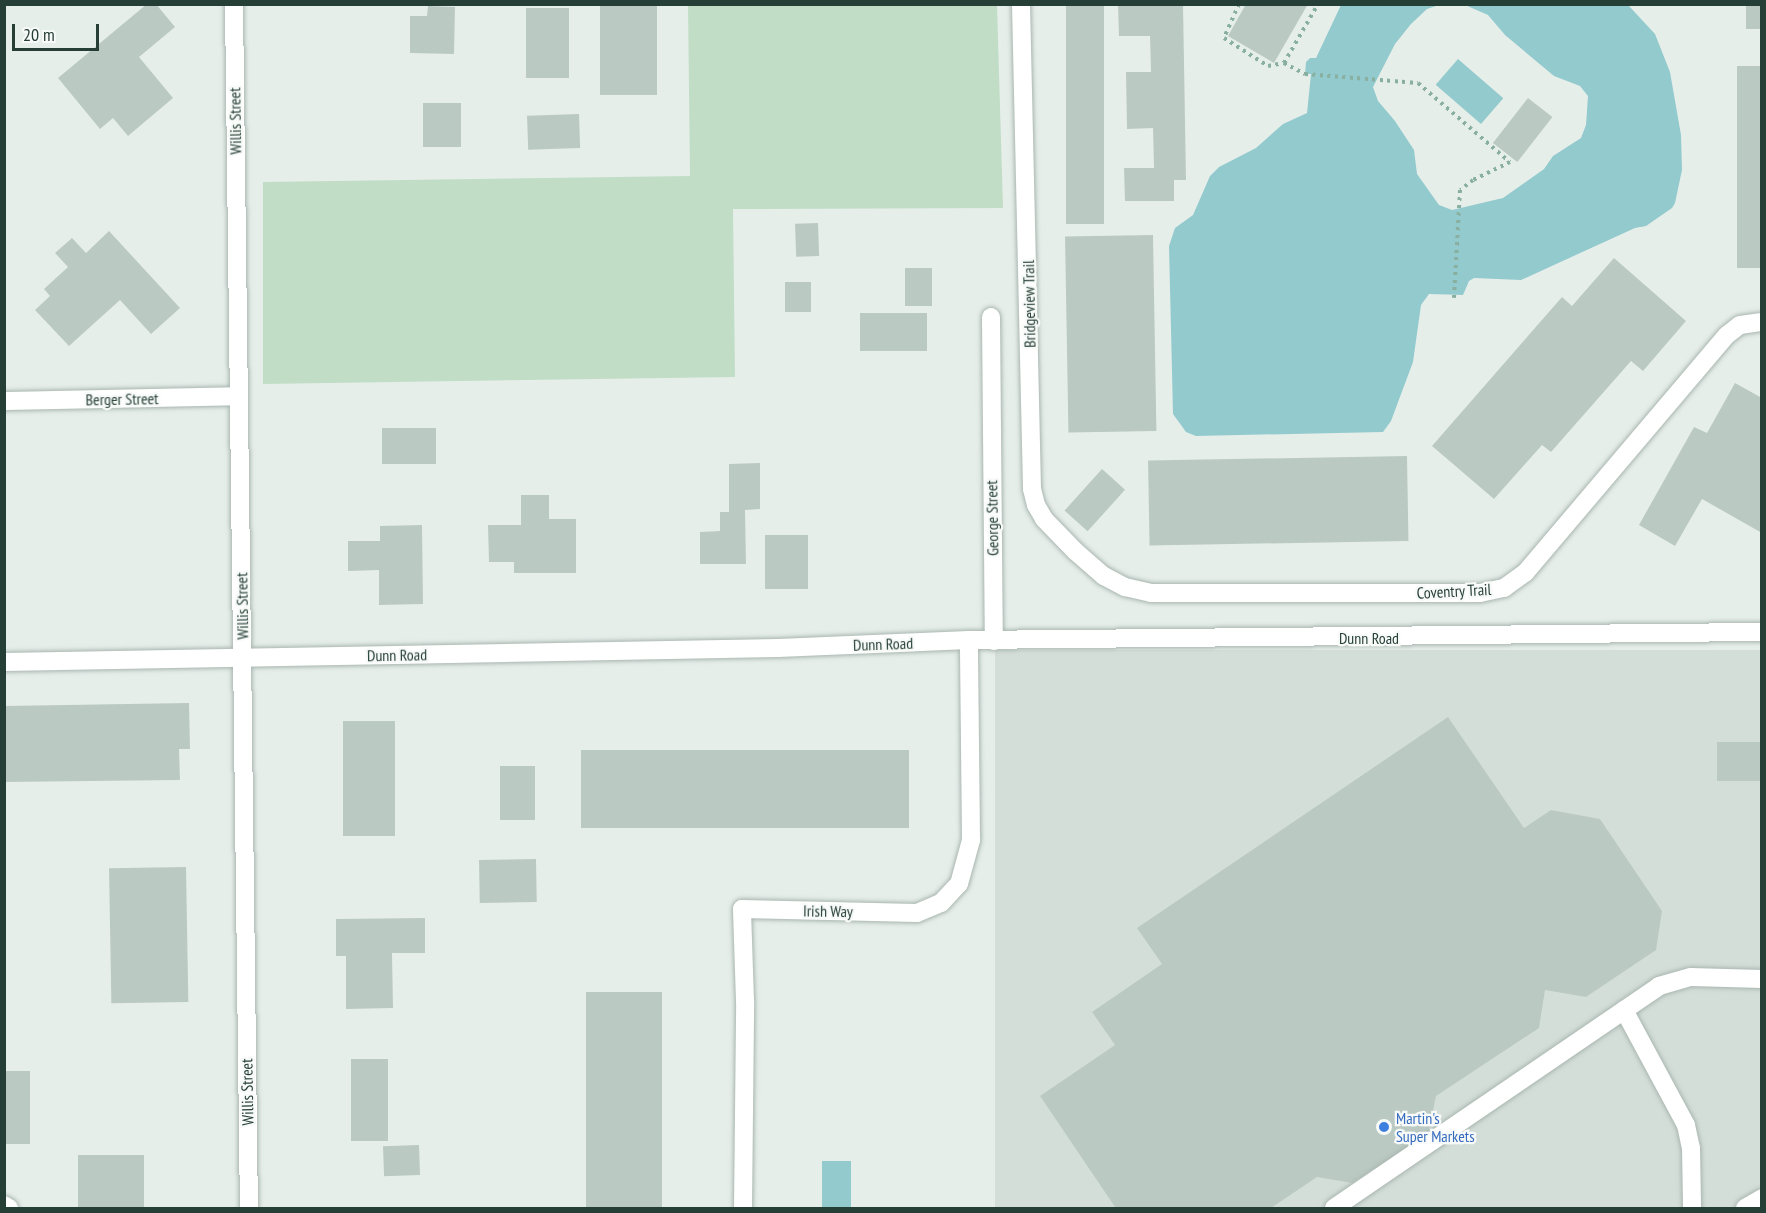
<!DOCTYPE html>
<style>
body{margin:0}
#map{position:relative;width:1766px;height:1213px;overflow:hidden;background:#e6eeea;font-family:"PT Sans Narrow",sans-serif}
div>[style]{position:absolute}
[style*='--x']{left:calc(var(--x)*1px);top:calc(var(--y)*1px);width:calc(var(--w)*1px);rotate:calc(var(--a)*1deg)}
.built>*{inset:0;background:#d4ded9;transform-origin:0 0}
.green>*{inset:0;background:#c1ddc6}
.water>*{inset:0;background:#93cace;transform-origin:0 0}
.building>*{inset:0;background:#bbc9c3;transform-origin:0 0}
.path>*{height:4px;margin-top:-2px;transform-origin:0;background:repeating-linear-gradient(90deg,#89afa0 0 3px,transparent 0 7.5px)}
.roads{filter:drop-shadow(0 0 2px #a9b6b0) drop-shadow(0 0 2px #a9b6b0)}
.minor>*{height:18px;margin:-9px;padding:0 9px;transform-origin:9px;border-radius:9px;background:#fff}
.dots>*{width:16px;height:16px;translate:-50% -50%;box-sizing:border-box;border:3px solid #f7faf8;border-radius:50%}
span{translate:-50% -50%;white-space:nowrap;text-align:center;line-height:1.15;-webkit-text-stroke:4.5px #f7faf8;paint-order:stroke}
.street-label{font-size:16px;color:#263f36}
.shop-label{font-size:16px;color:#366cbe}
.left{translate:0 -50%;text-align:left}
.frame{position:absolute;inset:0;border:6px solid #263f36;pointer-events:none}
.scale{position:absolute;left:12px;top:24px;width:87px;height:27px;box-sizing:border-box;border:3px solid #263f36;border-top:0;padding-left:8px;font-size:18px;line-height:21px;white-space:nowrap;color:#263f36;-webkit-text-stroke:4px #f7faf8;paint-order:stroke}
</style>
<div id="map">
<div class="built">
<i style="left:1761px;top:650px;width:558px;height:766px;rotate:90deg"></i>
</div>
<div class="green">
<i style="clip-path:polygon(688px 5px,997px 5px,1003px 208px,733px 209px,735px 377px,263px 384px,263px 182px,690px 176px)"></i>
</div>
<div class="water">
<i style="clip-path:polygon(1341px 5px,1439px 5px,1427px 9px,1411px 24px,1395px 44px,1373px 87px,1378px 101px,1395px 121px,1414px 150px,1417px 174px,1439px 205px,1452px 210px,1503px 198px,1544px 169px,1553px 156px,1581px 138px,1586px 125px,1588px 96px,1580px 86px,1554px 76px,1505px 35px,1488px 15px,1465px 5px,1629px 6px,1655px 34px,1670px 72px,1681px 135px,1682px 170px,1675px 203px,1672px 208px,1646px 226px,1635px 228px,1521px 280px,1474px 278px,1469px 281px,1463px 295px,1429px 294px,1421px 305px,1413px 362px,1391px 421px,1383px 432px,1196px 436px,1186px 432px,1173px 414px,1169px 246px,1175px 228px,1193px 215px,1210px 176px,1219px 167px,1256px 148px,1283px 124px,1307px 113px,1311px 74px,1305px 74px,1306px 62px,1310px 58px,1316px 58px)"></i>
<i style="left:1458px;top:59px;width:60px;height:34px;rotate:41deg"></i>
<i style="left:822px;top:1161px;width:29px;height:47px"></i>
</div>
<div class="building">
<i style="clip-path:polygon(147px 4px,156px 4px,175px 27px,139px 57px,173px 98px,128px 136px,113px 118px,100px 129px,58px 78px)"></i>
<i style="left:1066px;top:4px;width:38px;height:220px"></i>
<i style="clip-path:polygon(1118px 4px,1183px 4px,1186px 180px,1174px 180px,1174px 201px,1125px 201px,1124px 168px,1154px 168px,1153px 128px,1127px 129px,1126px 72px,1151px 72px,1150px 36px,1119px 36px)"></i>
<i style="clip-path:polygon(1246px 4px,1308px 4px,1274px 63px,1228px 36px)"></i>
<i style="left:1746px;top:4px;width:16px;height:25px"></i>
<i style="clip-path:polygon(428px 6px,455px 7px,454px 54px,410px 53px,410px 16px,427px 16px)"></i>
<i style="left:600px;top:6px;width:57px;height:89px"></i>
<i style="left:569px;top:8px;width:70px;height:43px;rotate:90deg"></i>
<i style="left:1737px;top:66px;width:25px;height:202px"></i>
<i style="left:1528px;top:98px;width:31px;height:57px;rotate:38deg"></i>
<i style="left:423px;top:103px;width:38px;height:44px"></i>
<i style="left:579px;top:114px;width:34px;height:52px;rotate:88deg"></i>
<i style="left:818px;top:223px;width:33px;height:23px;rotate:88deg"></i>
<i style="clip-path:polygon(109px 231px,180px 308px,151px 334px,120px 300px,69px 346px,35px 310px,50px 296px,44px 289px,68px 267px,55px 253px,72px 238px,86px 253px)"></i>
<i style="left:1153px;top:235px;width:196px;height:88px;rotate:89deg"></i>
<i style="clip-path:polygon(1614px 258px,1686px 321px,1643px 371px,1631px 361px,1551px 452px,1542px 445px,1494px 499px,1432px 446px,1562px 297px,1572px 306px)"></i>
<i style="left:905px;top:268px;width:27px;height:38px"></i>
<i style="left:785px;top:282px;width:26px;height:30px"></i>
<i style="left:927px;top:313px;width:38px;height:67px;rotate:90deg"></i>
<i style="clip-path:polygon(1735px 383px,1762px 398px,1762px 533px,1702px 499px,1675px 546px,1639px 525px,1694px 427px,1707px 433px)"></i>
<i style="left:382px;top:428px;width:54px;height:36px"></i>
<i style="left:1407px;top:456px;width:85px;height:259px;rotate:89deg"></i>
<i style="clip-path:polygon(760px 463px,760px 509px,745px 510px,746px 564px,700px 564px,700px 532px,720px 531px,720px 512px,729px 512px,729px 464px)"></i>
<i style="left:1102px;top:469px;width:31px;height:56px;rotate:42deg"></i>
<i style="clip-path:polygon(521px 495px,549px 495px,549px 519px,576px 519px,576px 573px,514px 573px,514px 562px,489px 562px,488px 525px,521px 525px)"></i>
<i style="clip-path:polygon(422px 525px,423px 604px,379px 605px,379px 570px,348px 571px,348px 541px,380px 541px,380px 526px)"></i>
<i style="left:765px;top:535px;width:43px;height:54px"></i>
<i style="clip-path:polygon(189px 703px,190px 749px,179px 749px,180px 780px,4px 782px,4px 706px)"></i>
<i style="clip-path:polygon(1448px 717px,1524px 828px,1551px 810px,1600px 819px,1662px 911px,1656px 950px,1586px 997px,1545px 990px,1539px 1028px,1436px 1096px,1428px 1135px,1352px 1183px,1317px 1177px,1271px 1208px,1113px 1208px,1115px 1207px,1040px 1096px,1115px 1045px,1092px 1012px,1162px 964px,1137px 928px)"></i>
<i style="left:395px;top:721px;width:115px;height:52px;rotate:90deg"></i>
<i style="left:1717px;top:742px;width:45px;height:39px"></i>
<i style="left:909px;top:750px;width:78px;height:328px;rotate:90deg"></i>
<i style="left:500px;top:766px;width:35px;height:54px"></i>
<i style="left:536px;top:859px;width:43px;height:57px;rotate:89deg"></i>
<i style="left:186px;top:867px;width:135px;height:77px;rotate:89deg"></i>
<i style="clip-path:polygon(425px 918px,425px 953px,392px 953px,393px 1008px,346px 1009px,346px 956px,336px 956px,336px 919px)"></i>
<i style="left:586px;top:992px;width:76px;height:216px"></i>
<i style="left:351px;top:1059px;width:37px;height:82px"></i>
<i style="left:4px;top:1071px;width:26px;height:73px"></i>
<i style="left:419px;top:1145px;width:30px;height:36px;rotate:88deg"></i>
<i style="left:78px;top:1155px;width:66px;height:53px"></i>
</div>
<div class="path">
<i style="--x:1239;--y:4;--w:37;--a:114"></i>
<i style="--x:1224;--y:38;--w:52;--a:32.5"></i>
<i style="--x:1268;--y:66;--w:16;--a:-11"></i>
<i style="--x:1284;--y:63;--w:68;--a:-60"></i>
<i style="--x:1284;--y:63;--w:24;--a:28"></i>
<i style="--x:1305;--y:74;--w:113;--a:4.6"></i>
<i style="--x:1418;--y:83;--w:121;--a:40.7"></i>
<i style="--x:1510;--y:162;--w:41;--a:154.1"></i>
<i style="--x:1473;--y:180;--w:16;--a:142"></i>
<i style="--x:1460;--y:190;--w:108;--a:93.2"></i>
</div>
<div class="roads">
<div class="minor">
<i style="--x:234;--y:4;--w:1204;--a:89.29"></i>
<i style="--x:1021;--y:4;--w:485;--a:88.7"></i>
<i style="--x:1032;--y:489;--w:16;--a:76"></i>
<i style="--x:1036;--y:505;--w:16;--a:60"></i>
<i style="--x:1044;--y:519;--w:45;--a:45.9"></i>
<i style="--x:1075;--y:551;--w:38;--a:41"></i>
<i style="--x:1104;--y:576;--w:24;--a:28"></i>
<i style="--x:1125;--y:587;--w:27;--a:13"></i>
<i style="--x:1151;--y:593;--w:329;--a:0"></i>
<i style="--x:1480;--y:593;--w:25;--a:-12"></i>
<i style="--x:1504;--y:588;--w:26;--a:-36"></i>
<i style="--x:1525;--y:573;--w:312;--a:-49.7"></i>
<i style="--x:1727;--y:335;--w:16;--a:-38"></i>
<i style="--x:1740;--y:325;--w:22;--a:-8"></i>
<i style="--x:991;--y:317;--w:324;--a:89.5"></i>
<i style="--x:4;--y:401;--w:235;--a:-1.2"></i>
<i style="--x:4;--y:662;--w:774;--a:-1.04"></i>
<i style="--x:778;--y:648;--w:191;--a:-2.4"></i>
<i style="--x:969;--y:640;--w:793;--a:-0.58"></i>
<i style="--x:1624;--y:1010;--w:131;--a:61.7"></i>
<i style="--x:1686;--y:1125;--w:24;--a:78"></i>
<i style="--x:1691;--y:1148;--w:60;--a:89"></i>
<i style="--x:4;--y:1205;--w:6;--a:31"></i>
<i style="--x:743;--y:1208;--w:207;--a:-89.4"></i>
<i style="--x:745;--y:1001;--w:92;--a:-91.9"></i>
<i style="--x:742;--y:909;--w:175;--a:1.3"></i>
<i style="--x:917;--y:913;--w:26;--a:-23"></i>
<i style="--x:941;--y:903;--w:26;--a:-47"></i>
<i style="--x:959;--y:884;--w:46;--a:-74.7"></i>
<i style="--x:971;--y:840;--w:200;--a:-90.6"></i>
<i style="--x:1334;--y:1208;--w:394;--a:-34.3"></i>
<i style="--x:1659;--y:986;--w:33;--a:-16"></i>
<i style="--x:1691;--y:977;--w:71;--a:1.6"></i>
<i style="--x:1745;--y:1208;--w:20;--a:-30"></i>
</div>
</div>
<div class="dots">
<i style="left:1384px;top:1127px;background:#3f7fe0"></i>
</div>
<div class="street-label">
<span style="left:235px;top:121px;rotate:-91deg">Willis Street</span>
<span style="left:1029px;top:304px;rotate:-91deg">Bridgeview Trail</span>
<span style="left:122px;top:399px;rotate:-1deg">Berger Street</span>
<span style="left:992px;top:518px;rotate:-91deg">George Street</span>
<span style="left:1454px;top:591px;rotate:-3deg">Coventry Trail</span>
<span style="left:242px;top:606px;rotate:-91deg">Willis Street</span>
<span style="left:1369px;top:638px">Dunn Road</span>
<span style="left:883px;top:644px;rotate:-2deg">Dunn Road</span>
<span style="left:397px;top:655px;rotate:-1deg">Dunn Road</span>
<span style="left:828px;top:911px;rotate:1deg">Irish Way</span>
<span style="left:247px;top:1092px;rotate:-91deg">Willis Street</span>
</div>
<div class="shop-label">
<span class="left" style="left:1396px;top:1127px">Martin's<br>Super Markets</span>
</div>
<div class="frame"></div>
<div class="scale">20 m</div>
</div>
